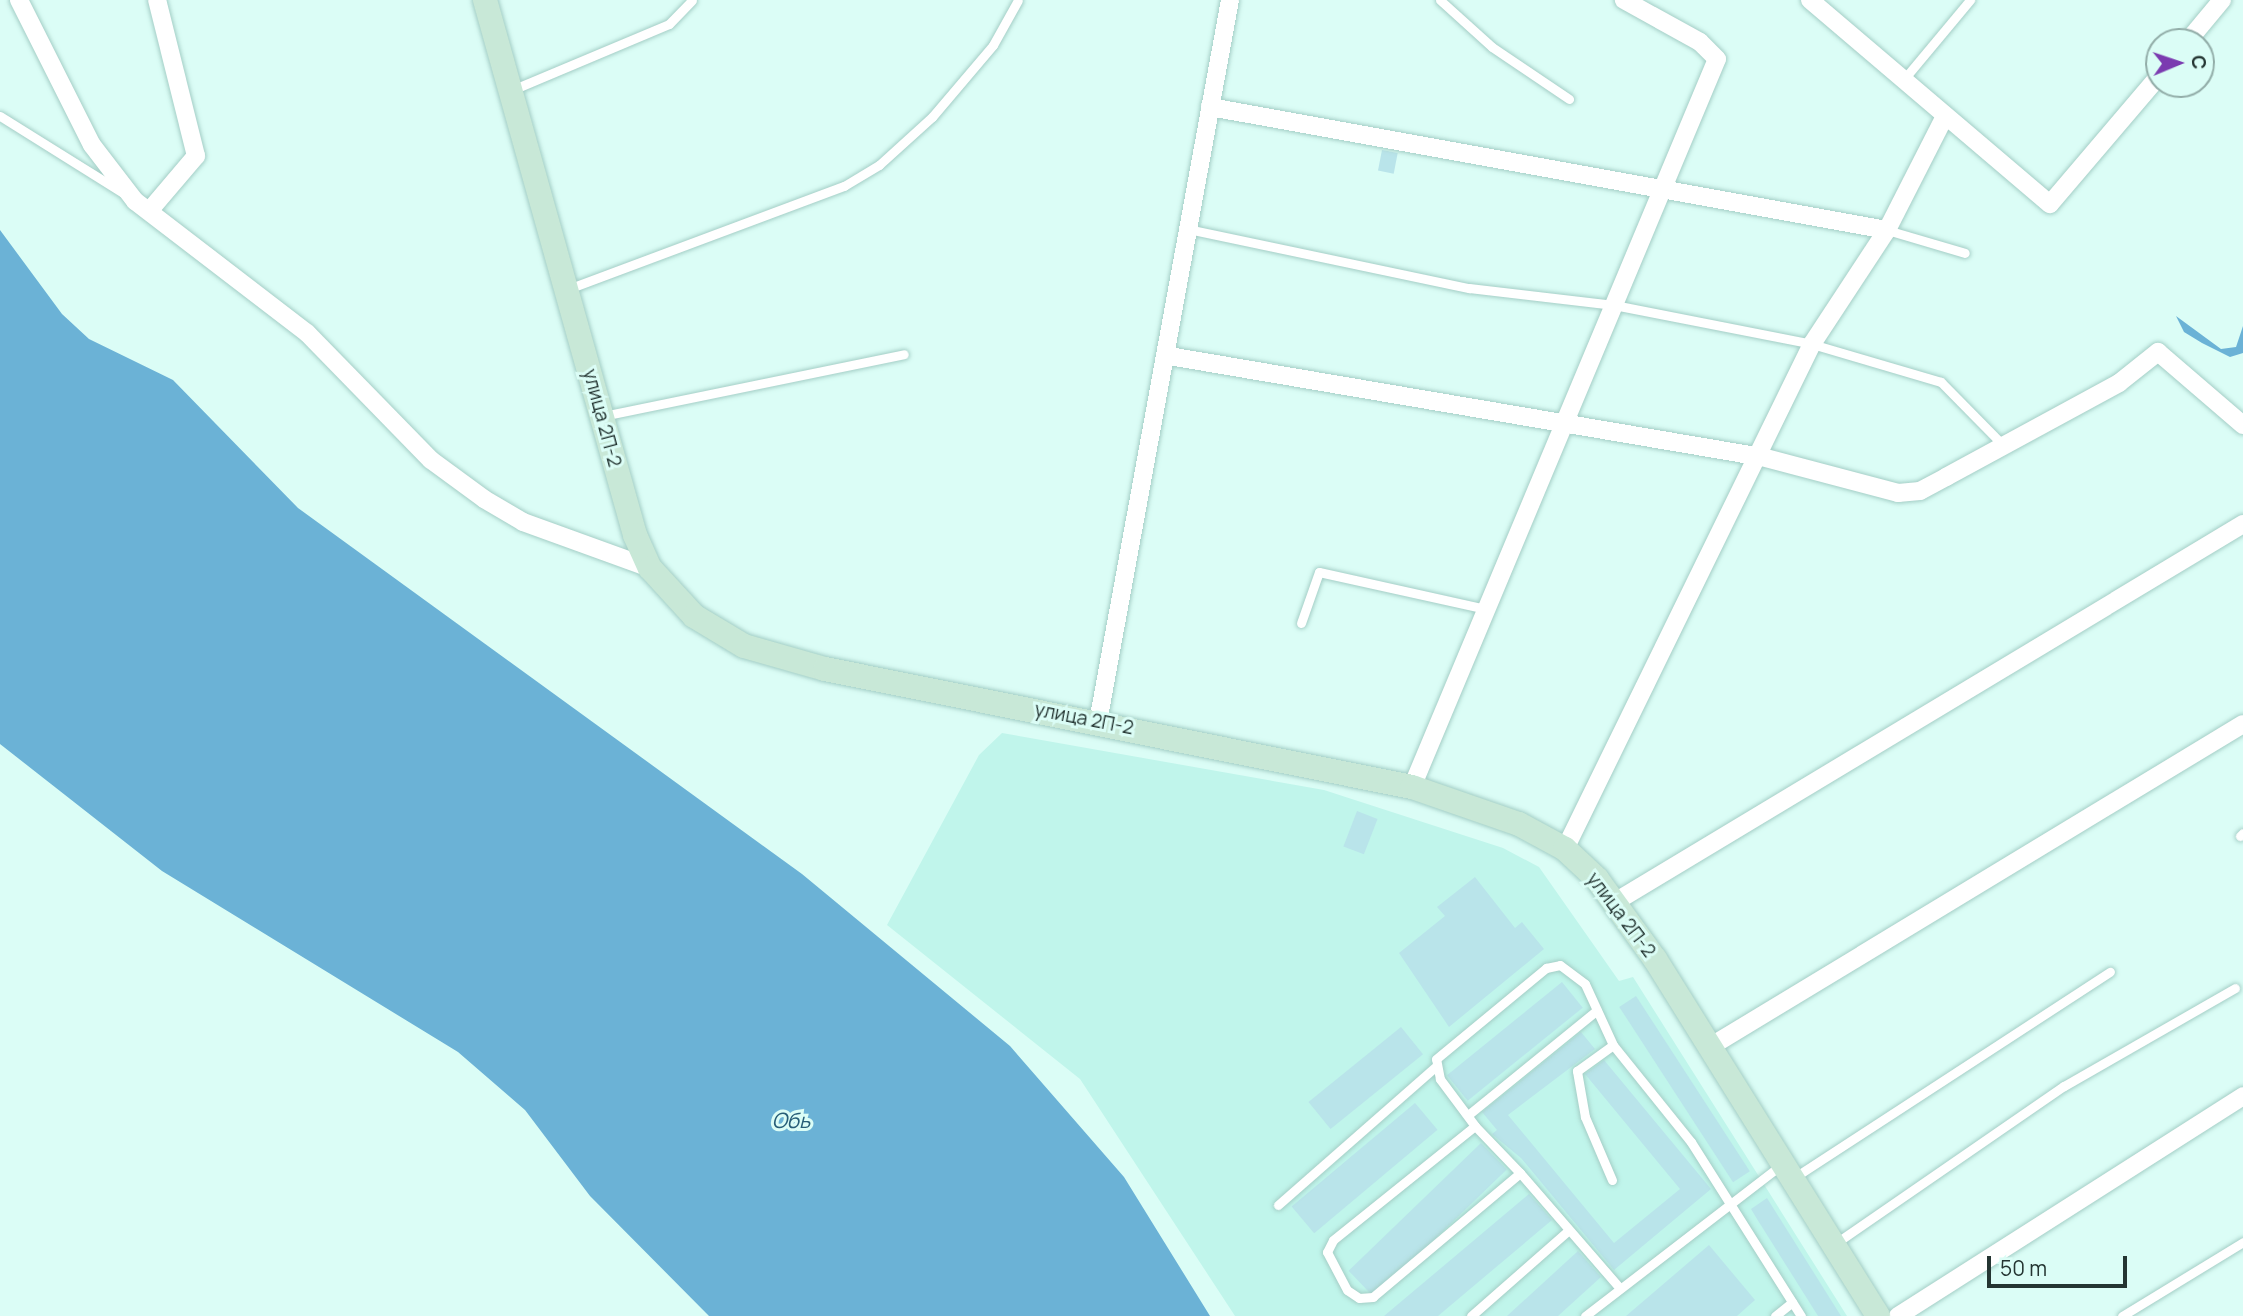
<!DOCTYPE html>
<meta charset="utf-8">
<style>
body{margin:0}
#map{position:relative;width:2243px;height:1316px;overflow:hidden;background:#dbfdf6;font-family:Manrope,sans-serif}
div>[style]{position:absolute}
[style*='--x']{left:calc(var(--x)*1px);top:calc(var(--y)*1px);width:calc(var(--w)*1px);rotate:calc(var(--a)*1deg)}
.built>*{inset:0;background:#c0f5eb}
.water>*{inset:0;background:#6bb2d6}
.building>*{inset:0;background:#b9e4ea;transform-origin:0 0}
.roads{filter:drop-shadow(0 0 2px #a4cec6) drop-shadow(0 0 2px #a4cec6)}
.service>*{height:9px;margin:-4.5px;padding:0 4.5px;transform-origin:4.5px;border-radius:4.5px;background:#fff}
.minor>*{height:18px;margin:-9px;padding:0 9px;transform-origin:9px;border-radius:9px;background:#fff}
.secondary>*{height:24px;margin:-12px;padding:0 12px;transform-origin:12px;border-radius:12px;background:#c8e8d7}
span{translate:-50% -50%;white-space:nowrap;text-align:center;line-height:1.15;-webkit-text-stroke:6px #dbfdf6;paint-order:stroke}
.street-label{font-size:19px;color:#243532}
.water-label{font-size:21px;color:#275e78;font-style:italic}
.north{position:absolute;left:2145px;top:28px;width:70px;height:70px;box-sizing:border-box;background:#dbfdf6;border:2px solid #92ada8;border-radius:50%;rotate:88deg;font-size:19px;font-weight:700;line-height:28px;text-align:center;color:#243532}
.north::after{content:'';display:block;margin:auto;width:24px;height:32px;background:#7b3bb0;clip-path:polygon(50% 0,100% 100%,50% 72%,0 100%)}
.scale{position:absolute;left:1987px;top:1256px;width:140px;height:32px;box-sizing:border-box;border:4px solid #243532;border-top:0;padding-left:9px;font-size:21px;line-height:24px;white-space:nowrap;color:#243532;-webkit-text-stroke:5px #dbfdf6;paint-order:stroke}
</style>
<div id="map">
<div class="built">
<i style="clip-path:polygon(1002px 733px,1324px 790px,1503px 848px,1539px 867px,1619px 981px,1633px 977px,1847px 1316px,1235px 1316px,1080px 1079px,887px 925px,979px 755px)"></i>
</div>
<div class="water">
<i style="clip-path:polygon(0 230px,62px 314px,89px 339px,173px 380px,298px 508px,802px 874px,1010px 1046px,1124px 1177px,1210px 1316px,709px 1316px,590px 1196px,525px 1110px,458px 1052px,162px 871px,0 744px)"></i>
<i style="clip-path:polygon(2176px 316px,2221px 349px,2236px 347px,2243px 326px,2243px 353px,2230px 357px,2202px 343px,2184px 332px)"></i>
</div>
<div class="building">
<i style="left:1382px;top:150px;width:16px;height:21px;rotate:11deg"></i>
<i style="left:1357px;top:811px;width:22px;height:38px;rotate:21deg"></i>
<i style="clip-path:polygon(1475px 877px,1515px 928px,1522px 922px,1544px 949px,1449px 1027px,1399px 953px,1445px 916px,1437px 907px)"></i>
<i style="left:1562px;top:982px;width:33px;height:148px;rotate:51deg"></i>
<i style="left:1636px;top:996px;width:209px;height:20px;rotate:57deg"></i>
<i style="left:1401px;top:1027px;width:35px;height:119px;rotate:51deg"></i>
<i style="clip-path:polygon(1581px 1032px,1595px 1049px,1508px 1115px,1614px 1243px,1680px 1189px,1585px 1074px,1604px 1060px,1711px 1189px,1614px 1270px,1521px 1158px,1492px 1134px,1497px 1130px,1482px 1112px)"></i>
<i style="left:1415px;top:1103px;width:35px;height:161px;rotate:50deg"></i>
<i style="left:1481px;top:1143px;width:37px;height:184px;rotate:46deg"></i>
<i style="clip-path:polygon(1529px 1194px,1552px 1220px,1438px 1316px,1384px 1316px)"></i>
<i style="clip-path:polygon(1767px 1198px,1841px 1316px,1818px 1316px,1757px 1219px,1751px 1209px)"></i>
<i style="clip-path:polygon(1709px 1245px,1755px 1300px,1737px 1316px,1626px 1316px)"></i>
<i style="clip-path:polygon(1578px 1251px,1601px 1277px,1558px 1316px,1507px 1316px)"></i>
</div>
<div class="roads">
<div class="service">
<i style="--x:1440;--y:0;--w:70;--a:42.1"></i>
<i style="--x:1492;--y:47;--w:93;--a:34"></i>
<i style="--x:1905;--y:78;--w:102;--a:-50.2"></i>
<i style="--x:512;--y:90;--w:170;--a:-22.8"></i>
<i style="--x:669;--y:24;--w:33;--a:-46"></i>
<i style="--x:0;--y:116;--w:145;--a:32"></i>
<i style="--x:1188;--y:229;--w:287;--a:11.9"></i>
<i style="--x:1469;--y:288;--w:146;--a:6.7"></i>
<i style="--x:1614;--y:305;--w:202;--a:11.1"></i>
<i style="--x:1812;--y:344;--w:134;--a:16.4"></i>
<i style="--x:1941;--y:382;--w:90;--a:45.5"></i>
<i style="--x:1887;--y:230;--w:81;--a:16.4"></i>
<i style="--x:568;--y:289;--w:295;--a:-20.5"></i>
<i style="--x:844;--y:186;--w:41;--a:-31"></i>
<i style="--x:879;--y:165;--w:72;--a:-42.2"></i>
<i style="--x:932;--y:117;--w:94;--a:-49.7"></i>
<i style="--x:993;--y:45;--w:51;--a:-60.9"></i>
<i style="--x:603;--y:416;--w:307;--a:-11.6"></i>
<i style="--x:1301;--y:623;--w:54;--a:-70.6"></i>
<i style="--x:1319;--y:572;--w:167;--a:12.5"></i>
<i style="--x:2240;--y:836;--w:4;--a:-45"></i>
<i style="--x:1468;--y:1115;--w:166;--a:-39.1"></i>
<i style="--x:1475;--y:1126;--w:65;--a:46.2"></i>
<i style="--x:1795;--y:1177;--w:376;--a:-33.1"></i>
<i style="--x:1612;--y:1180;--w:69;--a:-113.2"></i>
<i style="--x:1585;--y:1117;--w:47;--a:-99.9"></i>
<i style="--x:1577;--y:1071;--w:44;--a:-35.8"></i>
<i style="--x:1278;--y:1205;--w:209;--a:-41.3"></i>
<i style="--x:1836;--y:1243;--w:277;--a:-34.6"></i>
<i style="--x:2064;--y:1086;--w:197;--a:-29.8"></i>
<i style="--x:1618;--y:1286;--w:150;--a:-130.9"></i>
<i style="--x:1520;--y:1173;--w:192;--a:139.9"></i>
<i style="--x:1373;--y:1297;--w:14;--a:176"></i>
<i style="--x:1359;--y:1298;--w:14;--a:-146"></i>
<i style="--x:1347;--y:1290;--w:43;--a:-117.8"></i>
<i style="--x:1327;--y:1252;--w:13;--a:-63"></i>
<i style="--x:1333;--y:1240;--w:182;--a:-38.8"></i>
<i style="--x:1475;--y:1126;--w:59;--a:-126.7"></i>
<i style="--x:1440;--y:1079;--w:20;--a:-101"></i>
<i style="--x:1436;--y:1059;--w:143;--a:-39.6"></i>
<i style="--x:1546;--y:968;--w:14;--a:-12"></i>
<i style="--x:1560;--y:965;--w:31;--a:37"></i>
<i style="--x:1585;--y:984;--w:67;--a:65.3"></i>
<i style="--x:1613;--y:1045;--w:124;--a:51.2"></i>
<i style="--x:1691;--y:1142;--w:206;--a:57.7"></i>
<i style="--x:1471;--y:1316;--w:130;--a:-41.3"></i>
<i style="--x:1585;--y:1316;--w:247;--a:-37.6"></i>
<i style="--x:1775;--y:1316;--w:22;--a:-39"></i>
<i style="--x:2122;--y:1316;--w:142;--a:-31.4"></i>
</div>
<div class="minor">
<i style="--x:19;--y:0;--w:162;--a:63.3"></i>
<i style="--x:92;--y:145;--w:71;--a:52.5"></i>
<i style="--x:135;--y:201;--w:217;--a:37.5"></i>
<i style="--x:307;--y:333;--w:177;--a:45.7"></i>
<i style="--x:431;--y:460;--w:66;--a:36.3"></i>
<i style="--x:484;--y:499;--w:45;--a:30.5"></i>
<i style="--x:523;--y:522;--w:135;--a:19.9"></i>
<i style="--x:1810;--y:0;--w:315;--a:40.4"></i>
<i style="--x:2050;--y:204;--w:168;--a:-49.6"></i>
<i style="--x:2187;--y:42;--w:55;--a:-50.2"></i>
<i style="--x:1210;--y:107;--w:688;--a:10.3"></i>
<i style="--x:150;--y:210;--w:71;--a:-49.6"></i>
<i style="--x:196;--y:156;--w:161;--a:-104"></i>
<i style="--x:1169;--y:356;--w:602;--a:9.67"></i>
<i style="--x:1762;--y:457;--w:141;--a:14.8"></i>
<i style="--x:1898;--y:493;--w:22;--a:-5"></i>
<i style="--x:1920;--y:491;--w:30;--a:-28"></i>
<i style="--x:1946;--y:477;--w:197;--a:-28.5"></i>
<i style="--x:2119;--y:383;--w:50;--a:-38.5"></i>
<i style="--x:2158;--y:352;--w:112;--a:40.7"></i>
<i style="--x:1098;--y:722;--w:734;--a:-79.64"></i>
<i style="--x:1412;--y:787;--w:789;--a:-67.27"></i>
<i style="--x:1717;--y:59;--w:24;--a:-135"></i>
<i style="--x:1700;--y:42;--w:87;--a:-151.1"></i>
<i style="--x:1565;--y:849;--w:562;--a:-63.94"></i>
<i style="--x:1812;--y:344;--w:136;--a:-56.7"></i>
<i style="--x:1887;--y:230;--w:128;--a:-63"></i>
<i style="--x:1615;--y:902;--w:733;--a:-31.04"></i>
<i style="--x:1708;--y:1048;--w:625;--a:-31.2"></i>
<i style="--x:1898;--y:1316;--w:409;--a:-32.5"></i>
</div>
<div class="secondary">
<i style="--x:485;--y:0;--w:556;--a:74.34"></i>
<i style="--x:635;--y:535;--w:36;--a:66"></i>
<i style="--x:650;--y:568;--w:65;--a:47.5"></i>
<i style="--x:694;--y:616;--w:58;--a:31"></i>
<i style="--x:744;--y:646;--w:84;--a:15.9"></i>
<i style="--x:825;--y:669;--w:599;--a:11.37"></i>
<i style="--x:1412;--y:787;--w:113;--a:19.1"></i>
<i style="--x:1519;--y:824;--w:52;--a:28.5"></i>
<i style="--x:1565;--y:849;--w:44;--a:43.2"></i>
<i style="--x:1597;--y:879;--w:99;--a:54.1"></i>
<i style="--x:1655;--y:959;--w:421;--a:58"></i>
</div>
</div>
<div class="street-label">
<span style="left:602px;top:418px;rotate:75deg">улица 2П-2</span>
<span style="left:1084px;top:719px;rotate:11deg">улица 2П-2</span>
<span style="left:1621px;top:915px;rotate:53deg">улица 2П-2</span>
</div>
<div class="water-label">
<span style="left:791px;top:1120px">Обь</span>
</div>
<div class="north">С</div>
<div class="scale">50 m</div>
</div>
